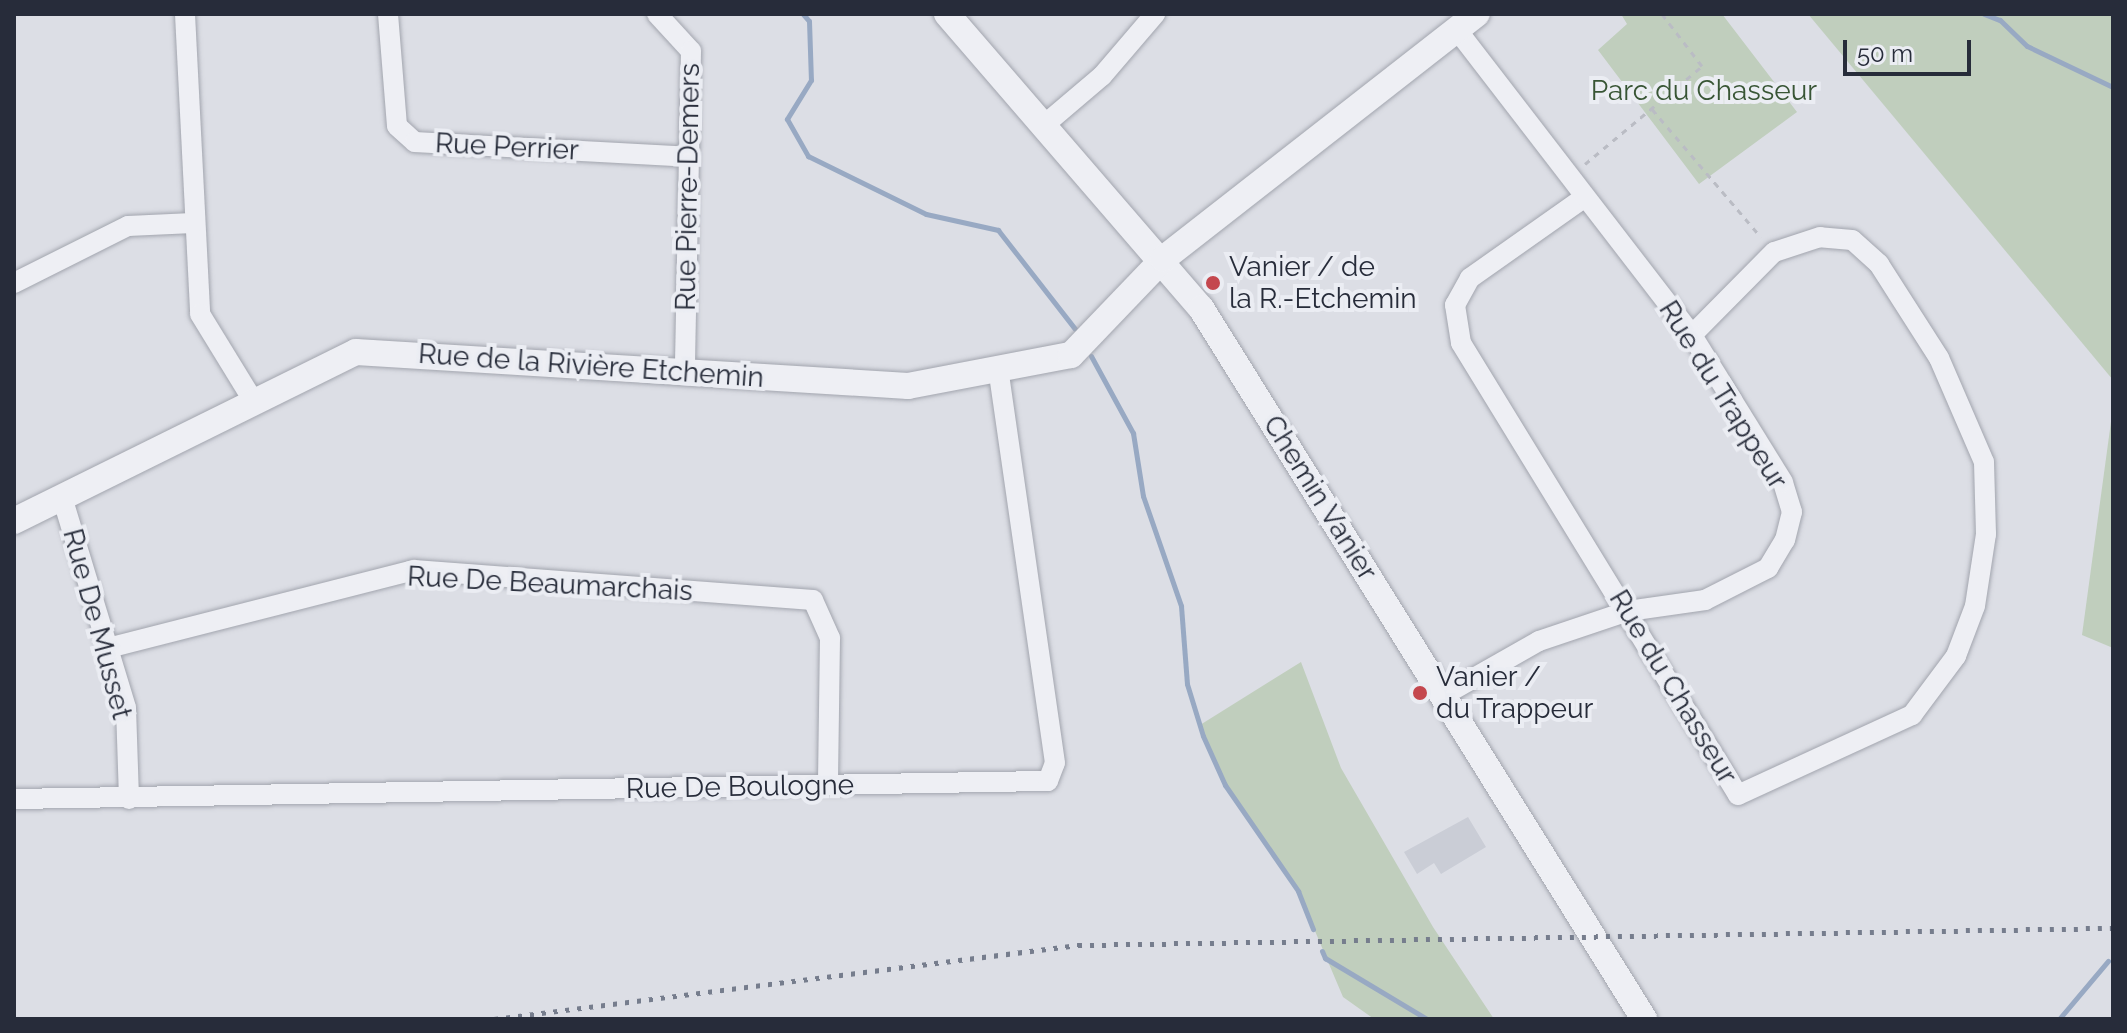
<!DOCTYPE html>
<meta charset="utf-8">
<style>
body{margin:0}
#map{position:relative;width:2127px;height:1033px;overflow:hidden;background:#dcdee5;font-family:Raleway,sans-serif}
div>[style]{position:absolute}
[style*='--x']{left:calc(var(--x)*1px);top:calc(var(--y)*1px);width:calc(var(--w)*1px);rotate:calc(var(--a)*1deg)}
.built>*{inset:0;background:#cacdd6}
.green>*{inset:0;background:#c0cebd}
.stream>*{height:5px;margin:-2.5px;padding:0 2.5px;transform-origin:2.5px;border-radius:2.5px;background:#98a9c3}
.path>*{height:3px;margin-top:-1.5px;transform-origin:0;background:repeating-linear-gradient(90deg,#babcc4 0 6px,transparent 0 12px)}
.roads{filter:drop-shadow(0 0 2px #a2a5ae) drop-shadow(0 0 2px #a2a5ae)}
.minor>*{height:20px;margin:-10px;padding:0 10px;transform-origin:10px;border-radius:10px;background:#eeeff4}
.tertiary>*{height:26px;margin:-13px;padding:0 13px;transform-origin:13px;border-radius:13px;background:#eeeff4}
.rail>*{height:5px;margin-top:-2.5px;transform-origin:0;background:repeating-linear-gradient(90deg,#767d8d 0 4px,transparent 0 12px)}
.dots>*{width:22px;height:22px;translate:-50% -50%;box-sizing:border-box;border:4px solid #ebedf3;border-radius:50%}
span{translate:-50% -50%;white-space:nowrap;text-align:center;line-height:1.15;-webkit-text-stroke:8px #ebedf3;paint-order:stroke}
.park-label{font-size:28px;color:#385535}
.street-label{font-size:28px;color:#272c3a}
.poi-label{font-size:28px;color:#272c3a}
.left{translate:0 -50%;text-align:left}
.frame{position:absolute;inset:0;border:16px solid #272c3a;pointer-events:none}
.scale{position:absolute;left:1843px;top:40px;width:128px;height:36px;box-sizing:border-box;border:4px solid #272c3a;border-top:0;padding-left:10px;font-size:24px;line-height:28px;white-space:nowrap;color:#272c3a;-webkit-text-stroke:6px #ebedf3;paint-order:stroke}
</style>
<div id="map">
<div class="built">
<i style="clip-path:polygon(1468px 817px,1486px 847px,1441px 874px,1434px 863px,1417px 874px,1404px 852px)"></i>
</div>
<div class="green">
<i style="clip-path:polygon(1621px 14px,1722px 14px,1797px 112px,1699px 184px,1598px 50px,1627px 24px)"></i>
<i style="clip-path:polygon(1808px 14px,2113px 14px,2113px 380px)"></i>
<i style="clip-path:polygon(2113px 407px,2113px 648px,2082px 635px)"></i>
<i style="clip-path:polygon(1301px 662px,1341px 768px,1433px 927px,1494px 1019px,1374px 1019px,1343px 997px,1298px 891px,1225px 785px,1200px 725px)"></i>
</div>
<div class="stream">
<i style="--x:803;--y:14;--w:9;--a:49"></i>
<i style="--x:809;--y:21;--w:59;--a:88.1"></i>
<i style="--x:811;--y:80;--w:46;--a:121.6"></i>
<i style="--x:787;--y:119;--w:43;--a:60.4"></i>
<i style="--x:808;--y:156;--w:131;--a:26.2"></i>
<i style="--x:926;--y:214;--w:74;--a:12.5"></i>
<i style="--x:998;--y:230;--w:125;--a:52.1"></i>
<i style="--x:1984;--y:14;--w:17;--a:21"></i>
<i style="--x:2000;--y:20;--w:37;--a:44"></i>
<i style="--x:2027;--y:46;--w:95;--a:25.5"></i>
<i style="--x:1091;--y:356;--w:88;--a:61.4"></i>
<i style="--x:1133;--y:433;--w:64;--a:81"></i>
<i style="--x:1143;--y:496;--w:116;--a:70.9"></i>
<i style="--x:1181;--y:606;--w:78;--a:85.6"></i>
<i style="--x:1187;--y:684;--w:54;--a:72.9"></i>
<i style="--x:1203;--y:736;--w:54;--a:65.8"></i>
<i style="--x:1225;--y:785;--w:129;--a:55.4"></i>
<i style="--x:1298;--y:891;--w:41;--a:68.5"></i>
<i style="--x:1322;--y:951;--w:8;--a:67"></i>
<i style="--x:1325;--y:958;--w:119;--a:30.9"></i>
<i style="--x:2059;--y:1019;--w:76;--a:-49.8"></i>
</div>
<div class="path">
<i style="--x:1652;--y:109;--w:168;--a:49.6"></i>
<i style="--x:1585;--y:164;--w:153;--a:-39.9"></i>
<i style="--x:1702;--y:66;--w:66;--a:-127.6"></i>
</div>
<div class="roads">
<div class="minor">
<i style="--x:185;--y:14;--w:300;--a:87.1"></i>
<i style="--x:200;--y:314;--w:103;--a:58.5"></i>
<i style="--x:388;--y:14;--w:112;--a:85.4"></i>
<i style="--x:397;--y:126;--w:24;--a:42"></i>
<i style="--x:415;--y:142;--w:273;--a:3.1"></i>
<i style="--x:657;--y:14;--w:50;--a:47.4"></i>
<i style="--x:691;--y:51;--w:321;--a:91.1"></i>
<i style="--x:1043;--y:126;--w:77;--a:-40.3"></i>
<i style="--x:1102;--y:76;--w:82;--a:-49.5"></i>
<i style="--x:1585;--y:197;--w:141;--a:144.8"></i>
<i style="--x:1470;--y:278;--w:31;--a:119"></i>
<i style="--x:1455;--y:305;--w:38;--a:81"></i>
<i style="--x:1461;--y:343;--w:530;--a:58.5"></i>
<i style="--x:1738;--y:795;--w:192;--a:-24.7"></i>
<i style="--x:1912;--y:715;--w:74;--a:-53.3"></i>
<i style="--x:1956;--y:656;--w:53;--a:-69.2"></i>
<i style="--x:1975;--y:606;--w:73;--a:-81.3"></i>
<i style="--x:1986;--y:534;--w:72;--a:-91.6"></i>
<i style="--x:1984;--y:462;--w:113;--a:-113.4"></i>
<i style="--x:1939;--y:358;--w:112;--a:-122.6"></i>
<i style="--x:1879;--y:264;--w:36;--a:-138"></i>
<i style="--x:1852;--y:240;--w:32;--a:-175"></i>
<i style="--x:1820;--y:237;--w:48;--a:161.9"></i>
<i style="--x:1774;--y:252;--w:117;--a:134.7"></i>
<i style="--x:14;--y:283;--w:127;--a:-26.6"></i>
<i style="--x:128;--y:226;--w:65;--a:-2.6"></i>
<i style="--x:62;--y:497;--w:220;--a:73.1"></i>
<i style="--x:126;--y:708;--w:91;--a:88.1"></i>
<i style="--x:108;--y:648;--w:316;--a:-14.3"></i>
<i style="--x:414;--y:570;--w:400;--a:4.3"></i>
<i style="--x:813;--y:600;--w:42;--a:65.9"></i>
<i style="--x:830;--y:638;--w:147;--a:90.8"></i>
<i style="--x:1444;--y:695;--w:109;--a:-29.6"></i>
<i style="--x:1539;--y:641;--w:94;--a:-18.6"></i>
<i style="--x:1628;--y:611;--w:78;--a:-8.1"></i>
<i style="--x:1705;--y:600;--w:71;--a:-26.9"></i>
<i style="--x:1768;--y:568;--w:33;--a:-59"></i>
<i style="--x:1785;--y:540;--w:29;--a:-76"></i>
<i style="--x:1792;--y:512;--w:31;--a:-107"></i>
<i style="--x:1783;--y:482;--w:173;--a:-121.8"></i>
<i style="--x:1692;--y:335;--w:385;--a:-127.6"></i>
<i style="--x:14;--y:799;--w:1034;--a:-1"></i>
<i style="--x:1048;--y:781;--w:19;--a:-69"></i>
<i style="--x:1055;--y:763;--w:398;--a:-98.2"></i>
</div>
<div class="tertiary">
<i style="--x:947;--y:14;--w:389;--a:49.2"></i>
<i style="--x:1201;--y:308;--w:838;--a:58.07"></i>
<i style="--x:14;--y:521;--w:381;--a:-26.3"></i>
<i style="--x:356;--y:352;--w:553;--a:3.52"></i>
<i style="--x:908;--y:386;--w:166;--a:-10.8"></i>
<i style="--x:1071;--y:355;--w:133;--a:-46.2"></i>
<i style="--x:1163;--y:259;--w:398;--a:-38"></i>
</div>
</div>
<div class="rail">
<i style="--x:494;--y:1019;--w:589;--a:-7.22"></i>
<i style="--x:1078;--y:945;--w:1035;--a:-0.94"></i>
</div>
<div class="dots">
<i style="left:1213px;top:283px;background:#c4474e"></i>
<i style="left:1420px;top:693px;background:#c4474e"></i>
</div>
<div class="park-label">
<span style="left:1704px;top:91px">Parc du Chasseur</span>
</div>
<div class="street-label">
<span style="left:507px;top:147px;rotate:3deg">Rue Perrier</span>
<span style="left:688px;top:187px;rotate:-89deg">Rue Pierre-Demers</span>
<span style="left:591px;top:366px;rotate:4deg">Rue de la Rivière Etchemin</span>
<span style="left:1723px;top:395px;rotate:58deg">Rue du Trappeur</span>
<span style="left:1320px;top:498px;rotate:58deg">Chemin Vanier</span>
<span style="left:550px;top:584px;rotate:3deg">Rue De Beaumarchais</span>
<span style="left:97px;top:624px;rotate:75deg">Rue De Musset</span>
<span style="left:1673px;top:687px;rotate:59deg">Rue du Chasseur</span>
<span style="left:740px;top:787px;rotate:-1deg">Rue De Boulogne</span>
</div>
<div class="poi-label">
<span class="left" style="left:1229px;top:283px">Vanier / de<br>la R.-Etchemin</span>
<span class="left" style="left:1436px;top:693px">Vanier /<br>du Trappeur</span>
</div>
<div class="frame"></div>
<div class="scale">50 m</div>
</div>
